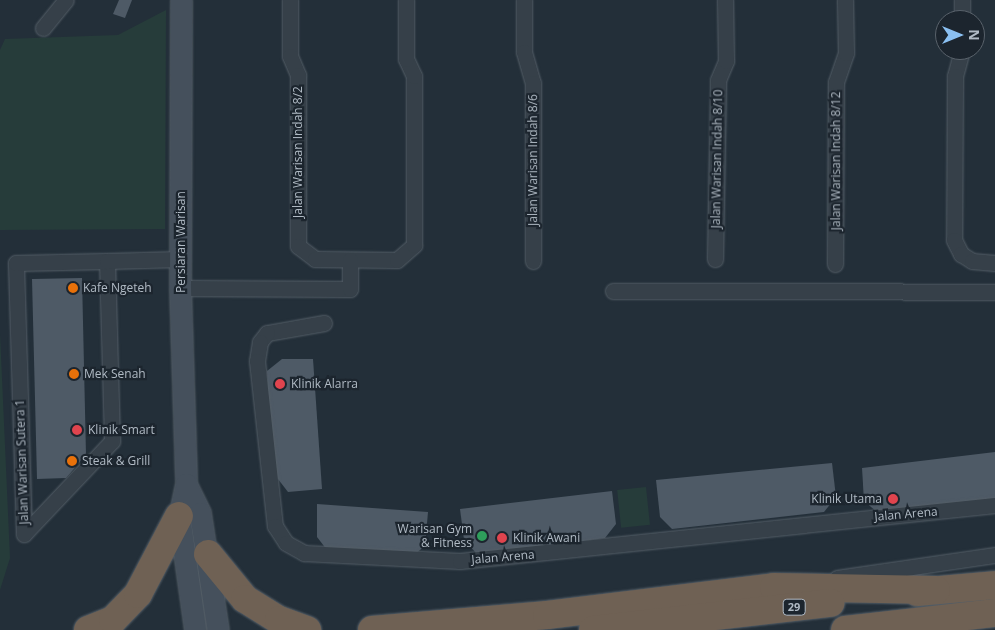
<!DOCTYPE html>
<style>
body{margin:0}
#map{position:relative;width:995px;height:630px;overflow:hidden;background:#232f39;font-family:"Open Sans",sans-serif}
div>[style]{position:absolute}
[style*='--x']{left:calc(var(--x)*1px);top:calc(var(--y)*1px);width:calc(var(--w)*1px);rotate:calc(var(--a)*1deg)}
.green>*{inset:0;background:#263c3a;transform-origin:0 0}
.building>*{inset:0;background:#4e5a66}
.roads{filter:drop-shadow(0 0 1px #545e67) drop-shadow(0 0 1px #545e67)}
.street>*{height:15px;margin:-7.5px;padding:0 7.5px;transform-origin:7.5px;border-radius:7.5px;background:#364049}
.secondary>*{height:21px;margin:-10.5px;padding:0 10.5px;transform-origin:10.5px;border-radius:10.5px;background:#45505c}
.highway>*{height:28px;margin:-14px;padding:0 14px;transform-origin:14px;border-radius:14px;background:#6f6154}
.dots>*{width:14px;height:14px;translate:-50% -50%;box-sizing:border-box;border:2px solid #1c252e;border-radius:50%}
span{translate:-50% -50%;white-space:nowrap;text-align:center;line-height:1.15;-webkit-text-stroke:4.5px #1c252e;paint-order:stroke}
.shield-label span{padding:1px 4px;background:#1c252e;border:1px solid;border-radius:4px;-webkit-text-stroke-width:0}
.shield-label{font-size:11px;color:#b1bbc5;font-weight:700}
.street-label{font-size:12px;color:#b1bbc5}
.poi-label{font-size:12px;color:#b1bbc5}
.left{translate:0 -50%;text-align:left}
.right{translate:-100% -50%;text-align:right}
.north{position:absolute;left:935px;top:10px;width:50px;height:50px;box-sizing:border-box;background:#1c252e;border:1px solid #58616a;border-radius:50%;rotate:90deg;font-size:14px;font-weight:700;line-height:20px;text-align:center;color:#b1bbc5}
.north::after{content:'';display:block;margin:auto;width:18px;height:22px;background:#8abff1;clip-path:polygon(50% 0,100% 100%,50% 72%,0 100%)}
</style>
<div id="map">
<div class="green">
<i style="clip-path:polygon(166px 10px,165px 229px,0 230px,0 50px,5px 39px,118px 35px)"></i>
<i style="clip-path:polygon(0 333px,10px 558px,0 590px)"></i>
<i style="left:646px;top:487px;width:38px;height:29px;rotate:84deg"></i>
</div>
<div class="building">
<i style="clip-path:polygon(119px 0,132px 0,125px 18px,113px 14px)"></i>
<i style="clip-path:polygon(82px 278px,86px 455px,66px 478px,37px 479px,32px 279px)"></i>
<i style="clip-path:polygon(282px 359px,313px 359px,322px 489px,288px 492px,271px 470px,267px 371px)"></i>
<i style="clip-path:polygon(995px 452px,995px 498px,877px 512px,864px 501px,862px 468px)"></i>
<i style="clip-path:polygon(832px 463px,836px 497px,824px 512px,672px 529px,660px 517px,656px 480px)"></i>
<i style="clip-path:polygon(612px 491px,616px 524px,605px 538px,478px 555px,464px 540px,460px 509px)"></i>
<i style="clip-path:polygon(317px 504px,428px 512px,425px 546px,410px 558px,327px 550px,317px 537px)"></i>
</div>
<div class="roads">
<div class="street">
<i style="--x:290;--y:0;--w:56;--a:90"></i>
<i style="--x:290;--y:56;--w:21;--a:67"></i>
<i style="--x:298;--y:75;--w:171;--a:90"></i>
<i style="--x:298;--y:246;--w:21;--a:37"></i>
<i style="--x:315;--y:259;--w:82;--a:0.7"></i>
<i style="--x:397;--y:260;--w:23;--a:-41"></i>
<i style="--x:414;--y:245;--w:169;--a:-90"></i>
<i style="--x:414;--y:76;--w:19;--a:-115"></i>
<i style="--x:406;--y:59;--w:59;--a:-90"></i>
<i style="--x:524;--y:0;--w:52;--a:90"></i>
<i style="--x:524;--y:52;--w:32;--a:74"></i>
<i style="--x:533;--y:83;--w:178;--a:90"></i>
<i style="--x:962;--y:20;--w:20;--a:-90"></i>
<i style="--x:43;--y:28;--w:36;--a:-51"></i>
<i style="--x:962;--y:50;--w:27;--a:105"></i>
<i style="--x:955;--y:76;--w:164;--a:90.3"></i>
<i style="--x:954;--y:240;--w:16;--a:63"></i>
<i style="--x:961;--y:254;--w:13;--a:32"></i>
<i style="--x:972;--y:261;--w:23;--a:5"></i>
<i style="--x:715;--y:259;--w:179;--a:-89"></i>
<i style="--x:718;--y:80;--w:21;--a:-67"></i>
<i style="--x:726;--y:61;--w:61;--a:-90.9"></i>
<i style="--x:107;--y:261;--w:180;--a:88.4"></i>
<i style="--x:112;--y:441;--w:128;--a:133.4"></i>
<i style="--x:24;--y:534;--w:271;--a:-91.7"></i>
<i style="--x:16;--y:263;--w:91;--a:-1.3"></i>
<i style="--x:107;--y:261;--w:74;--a:-1.5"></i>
<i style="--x:835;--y:264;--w:182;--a:-89.7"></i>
<i style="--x:836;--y:82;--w:31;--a:-71"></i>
<i style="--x:846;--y:53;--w:53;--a:-91.1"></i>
<i style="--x:180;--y:288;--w:170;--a:0.3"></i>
<i style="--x:350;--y:289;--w:29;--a:-90"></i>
<i style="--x:613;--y:291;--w:382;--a:0.1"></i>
<i style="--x:324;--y:323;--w:58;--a:170"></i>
<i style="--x:267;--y:333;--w:11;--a:128"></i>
<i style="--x:260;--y:342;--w:19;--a:99"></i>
<i style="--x:257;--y:361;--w:166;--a:83.8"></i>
<i style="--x:275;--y:526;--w:20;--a:57"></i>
<i style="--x:286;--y:543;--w:21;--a:29"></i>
<i style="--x:304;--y:553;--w:156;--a:2.9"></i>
<i style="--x:460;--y:561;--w:538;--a:-5.98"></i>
<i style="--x:837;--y:578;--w:160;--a:-8.3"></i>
</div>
<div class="secondary">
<i style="--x:181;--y:0;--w:288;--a:90.2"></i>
<i style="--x:180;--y:288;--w:196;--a:88.2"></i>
<i style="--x:186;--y:484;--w:33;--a:102"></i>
<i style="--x:179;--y:516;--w:115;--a:82"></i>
<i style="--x:186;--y:484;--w:32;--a:64"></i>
<i style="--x:200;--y:513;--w:118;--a:81.3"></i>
</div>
<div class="highway">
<i style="--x:208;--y:554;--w:58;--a:50.6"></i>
<i style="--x:245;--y:599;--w:40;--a:32"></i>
<i style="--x:279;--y:620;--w:30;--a:20"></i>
<i style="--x:917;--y:592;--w:78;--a:-5.1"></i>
<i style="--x:88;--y:630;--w:27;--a:-22"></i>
<i style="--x:113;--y:620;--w:36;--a:-46"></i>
<i style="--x:138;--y:594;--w:88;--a:-62.3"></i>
<i style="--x:372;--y:630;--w:176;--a:-4.9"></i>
<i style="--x:547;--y:615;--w:229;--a:-7"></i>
<i style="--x:774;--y:587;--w:162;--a:1.1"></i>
<i style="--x:593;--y:630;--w:239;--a:-6.5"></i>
<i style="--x:845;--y:630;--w:151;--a:-6.5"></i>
</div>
</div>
<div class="dots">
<i style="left:73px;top:288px;background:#e8710a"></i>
<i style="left:74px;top:374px;background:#e8710a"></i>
<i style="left:280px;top:384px;background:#e0444e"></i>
<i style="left:77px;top:430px;background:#e0444e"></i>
<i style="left:72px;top:461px;background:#e8710a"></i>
<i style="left:893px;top:499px;background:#e0444e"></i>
<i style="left:482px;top:536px;background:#2e9e5b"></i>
<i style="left:502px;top:538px;background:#e0444e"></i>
</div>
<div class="shield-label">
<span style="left:794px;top:607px">29</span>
</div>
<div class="street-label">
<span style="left:298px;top:152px;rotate:-90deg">Jalan Warisan Indah 8/2</span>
<span style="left:717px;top:159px;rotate:-89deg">Jalan Warisan Indah 8/10</span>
<span style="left:533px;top:160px;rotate:-90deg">Jalan Warisan Indah 8/6</span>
<span style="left:836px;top:161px;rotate:-90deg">Jalan Warisan Indah 8/12</span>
<span style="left:181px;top:242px;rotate:-90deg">Persiaran Warisan</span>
<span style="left:22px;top:462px;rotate:-92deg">Jalan Warisan Sutera 1</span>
<span style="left:906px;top:514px;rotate:-5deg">Jalan Arena</span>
<span style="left:503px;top:557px;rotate:-5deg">Jalan Arena</span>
</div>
<div class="poi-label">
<span class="left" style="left:83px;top:288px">Kafe Ngeteh</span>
<span class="left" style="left:84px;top:374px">Mek Senah</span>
<span class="left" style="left:291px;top:384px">Klinik Alarra</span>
<span class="left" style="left:88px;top:430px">Klinik Smart</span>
<span class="left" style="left:82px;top:461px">Steak &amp; Grill</span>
<span class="right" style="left:882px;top:499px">Klinik Utama</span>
<span class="right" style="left:472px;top:536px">Warisan Gym<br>&amp; Fitness</span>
<span class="left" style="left:513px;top:538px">Klinik Awani</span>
</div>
<div class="north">N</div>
</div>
